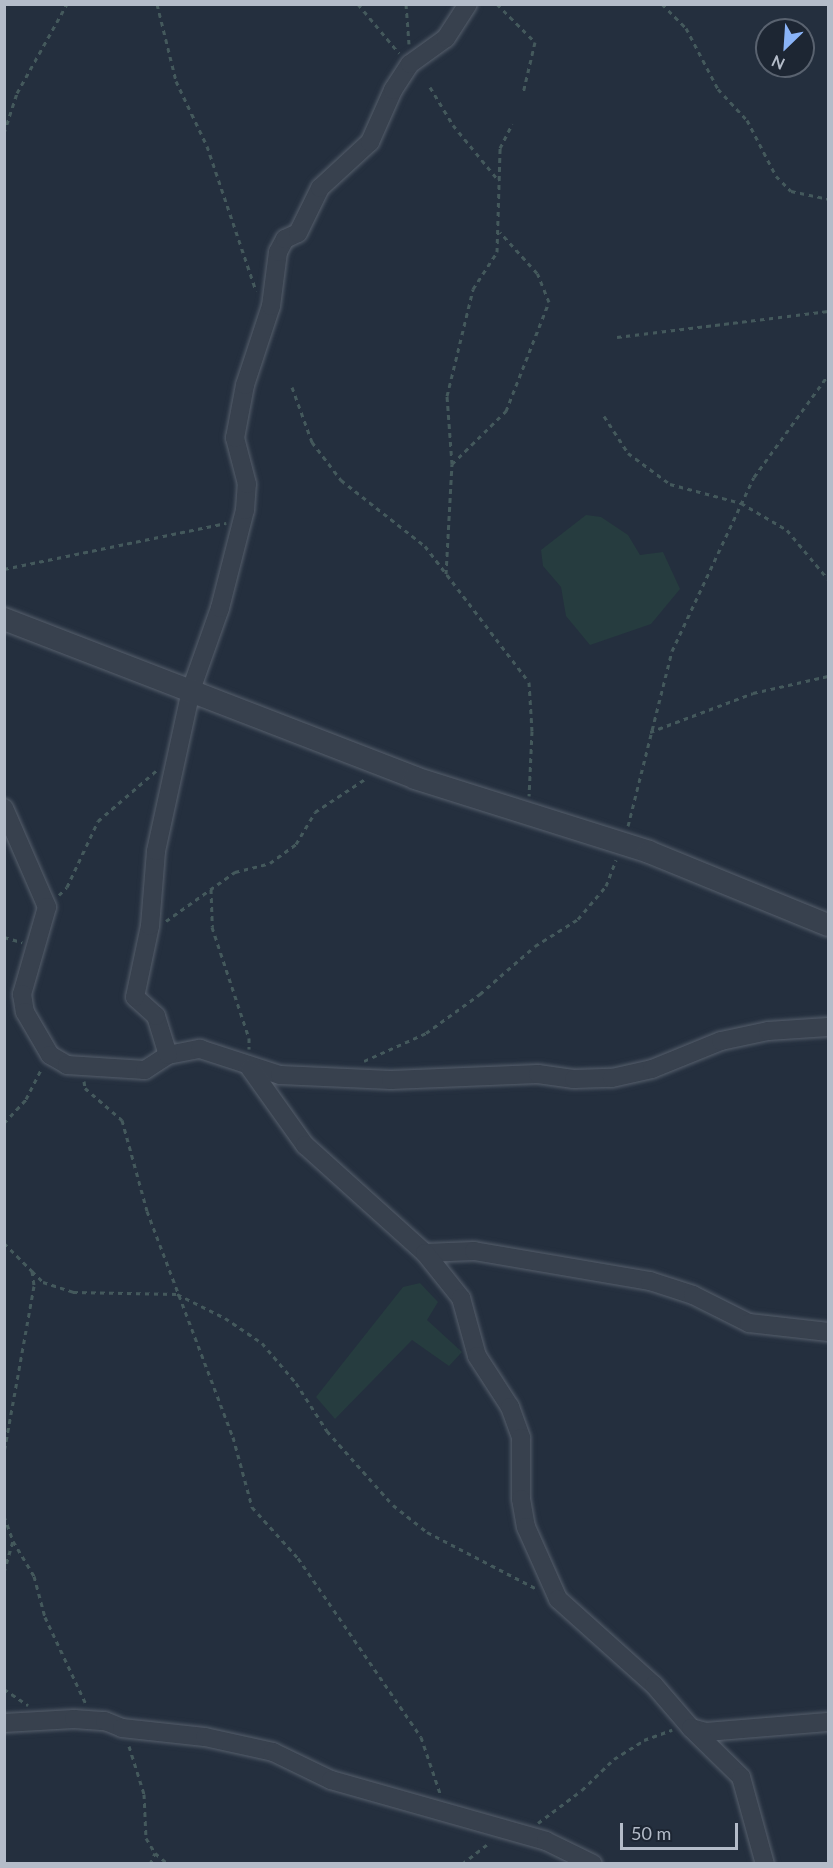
<!DOCTYPE html>
<style>
body{margin:0}
#map{position:relative;width:833px;height:1868px;overflow:hidden;background:#242f3e;font-family:Lato,sans-serif}
div>[style]{position:absolute}
[style*='--x']{left:calc(var(--x)*1px);top:calc(var(--y)*1px);width:calc(var(--w)*1px);rotate:calc(var(--a)*1deg)}
.green>*{inset:0;background:#263c3f}
.path>*{height:3px;margin-top:-1.5px;transform-origin:0;background:repeating-linear-gradient(90deg,#44595c 0 4.5px,transparent 0 9px)}
.roads{filter:drop-shadow(0 0 2px #565f6c) drop-shadow(0 0 2px #565f6c)}
.minor>*{height:18px;margin:-9px;padding:0 9px;transform-origin:9px;border-radius:9px;background:#38414e}
.tertiary>*{height:22px;margin:-11px;padding:0 11px;transform-origin:11px;border-radius:11px;background:#38414e}
span{translate:-50% -50%;white-space:nowrap;text-align:center;line-height:1.15;-webkit-text-stroke:4.5px #1d2633;paint-order:stroke}
.frame{position:absolute;inset:0;border:6px solid #b4bcc9;pointer-events:none}
.north{position:absolute;left:755px;top:18px;width:60px;height:60px;box-sizing:border-box;background:#1d2633;border:2px solid #59626f;border-radius:50%;rotate:205deg;font-size:16px;font-weight:700;line-height:24px;text-align:center;color:#b4bcc9}
.north::after{content:'';display:block;margin:auto;width:21px;height:27px;background:#8ab4f8;clip-path:polygon(50% 0,100% 100%,50% 72%,0 100%)}
.scale{position:absolute;left:620px;top:1823px;width:118px;height:27px;box-sizing:border-box;border:3px solid #b4bcc9;border-top:0;padding-left:8px;font-size:18px;line-height:21px;white-space:nowrap;color:#b4bcc9;-webkit-text-stroke:4px #1d2633;paint-order:stroke}
</style>
<div id="map">
<div class="green">
<i style="clip-path:polygon(586px 515px,601px 517px,628px 535px,640px 555px,663px 552px,680px 589px,651px 624px,590px 645px,566px 616px,561px 587px,543px 566px,541px 550px)"></i>
<i style="clip-path:polygon(420px 1283px,438px 1302px,427px 1320px,462px 1352px,449px 1366px,412px 1340px,335px 1419px,316px 1397px,403px 1287px)"></i>
</div>
<div class="path">
<i style="--x:157;--y:4;--w:79;--a:76.1"></i>
<i style="--x:176;--y:81;--w:72;--a:64.5"></i>
<i style="--x:207;--y:146;--w:153;--a:71.3"></i>
<i style="--x:358;--y:4;--w:64;--a:50.1"></i>
<i style="--x:406;--y:4;--w:40;--a:85.7"></i>
<i style="--x:497;--y:4;--w:54;--a:45"></i>
<i style="--x:535;--y:42;--w:52;--a:103.2"></i>
<i style="--x:662;--y:4;--w:34;--a:45"></i>
<i style="--x:686;--y:28;--w:69;--a:62.3"></i>
<i style="--x:718;--y:89;--w:42;--a:46.9"></i>
<i style="--x:747;--y:120;--w:63;--a:62.6"></i>
<i style="--x:776;--y:176;--w:21;--a:45"></i>
<i style="--x:791;--y:191;--w:38;--a:12"></i>
<i style="--x:430;--y:87;--w:44;--a:58.8"></i>
<i style="--x:453;--y:125;--w:72;--a:50.6"></i>
<i style="--x:4;--y:133;--w:42;--a:-72"></i>
<i style="--x:17;--y:93;--w:102;--a:-60.7"></i>
<i style="--x:617;--y:337;--w:213;--a:-7"></i>
<i style="--x:292;--y:387;--w:59;--a:70"></i>
<i style="--x:312;--y:442;--w:48;--a:52.7"></i>
<i style="--x:341;--y:480;--w:107;--a:38.2"></i>
<i style="--x:425;--y:546;--w:171;--a:52.6"></i>
<i style="--x:529;--y:682;--w:49;--a:86.5"></i>
<i style="--x:532;--y:731;--w:65;--a:92.6"></i>
<i style="--x:604;--y:416;--w:44;--a:57"></i>
<i style="--x:628;--y:453;--w:52;--a:36.4"></i>
<i style="--x:670;--y:484;--w:73;--a:15"></i>
<i style="--x:741;--y:503;--w:53;--a:30.4"></i>
<i style="--x:787;--y:530;--w:64;--a:50.1"></i>
<i style="--x:452;--y:464;--w:76;--a:-44.5"></i>
<i style="--x:506;--y:411;--w:117;--a:-68.5"></i>
<i style="--x:549;--y:302;--w:31;--a:-112"></i>
<i style="--x:537;--y:273;--w:55;--a:-132.1"></i>
<i style="--x:4;--y:569;--w:227;--a:-11.7"></i>
<i style="--x:446;--y:574;--w:110;--a:-86.9"></i>
<i style="--x:452;--y:464;--w:68;--a:-94.2"></i>
<i style="--x:447;--y:396;--w:110;--a:-76.3"></i>
<i style="--x:473;--y:289;--w:44;--a:-57"></i>
<i style="--x:497;--y:252;--w:104;--a:-88.3"></i>
<i style="--x:500;--y:148;--w:27;--a:-63"></i>
<i style="--x:650;--y:732;--w:110;--a:-20.7"></i>
<i style="--x:753;--y:693;--w:77;--a:-12.8"></i>
<i style="--x:628;--y:826;--w:180;--a:-75.9"></i>
<i style="--x:672;--y:651;--w:192;--a:-64.8"></i>
<i style="--x:754;--y:477;--w:126;--a:-54"></i>
<i style="--x:211;--y:889;--w:38;--a:88"></i>
<i style="--x:212;--y:927;--w:117;--a:71.6"></i>
<i style="--x:249;--y:1038;--w:11;--a:90"></i>
<i style="--x:59;--y:895;--w:11;--a:-45"></i>
<i style="--x:67;--y:887;--w:73;--a:-64.8"></i>
<i style="--x:98;--y:821;--w:77;--a:-40.8"></i>
<i style="--x:166;--y:921;--w:85;--a:-35.4"></i>
<i style="--x:235;--y:872;--w:36;--a:-14"></i>
<i style="--x:270;--y:863;--w:32;--a:-36"></i>
<i style="--x:296;--y:844;--w:37;--a:-59"></i>
<i style="--x:315;--y:812;--w:60;--a:-33.4"></i>
<i style="--x:4;--y:937;--w:19;--a:16"></i>
<i style="--x:364;--y:1061;--w:68;--a:-24.3"></i>
<i style="--x:426;--y:1033;--w:67;--a:-35.8"></i>
<i style="--x:480;--y:994;--w:73;--a:-41.1"></i>
<i style="--x:535;--y:946;--w:51;--a:-32.1"></i>
<i style="--x:578;--y:919;--w:43;--a:-49.7"></i>
<i style="--x:606;--y:886;--w:28;--a:-69"></i>
<i style="--x:84;--y:1081;--w:7;--a:82"></i>
<i style="--x:85;--y:1088;--w:49;--a:40.9"></i>
<i style="--x:122;--y:1120;--w:94;--a:74.6"></i>
<i style="--x:147;--y:1211;--w:242;--a:69.2"></i>
<i style="--x:233;--y:1437;--w:73;--a:74.8"></i>
<i style="--x:252;--y:1507;--w:69;--a:48"></i>
<i style="--x:298;--y:1558;--w:217;--a:55.5"></i>
<i style="--x:421;--y:1737;--w:59;--a:71.3"></i>
<i style="--x:4;--y:1123;--w:33;--a:-47"></i>
<i style="--x:26;--y:1099;--w:35;--a:-63"></i>
<i style="--x:4;--y:1243;--w:40;--a:45"></i>
<i style="--x:32;--y:1271;--w:15;--a:82"></i>
<i style="--x:34;--y:1286;--w:169;--a:100.2"></i>
<i style="--x:32;--y:1271;--w:16;--a:45"></i>
<i style="--x:43;--y:1282;--w:32;--a:18"></i>
<i style="--x:73;--y:1292;--w:104;--a:1.1"></i>
<i style="--x:177;--y:1294;--w:54;--a:26.6"></i>
<i style="--x:225;--y:1318;--w:45;--a:34"></i>
<i style="--x:262;--y:1343;--w:52;--a:49.6"></i>
<i style="--x:296;--y:1383;--w:57;--a:57.1"></i>
<i style="--x:327;--y:1431;--w:99;--a:48.3"></i>
<i style="--x:393;--y:1505;--w:43;--a:38.5"></i>
<i style="--x:427;--y:1532;--w:122;--a:27.4"></i>
<i style="--x:4;--y:1516;--w:27;--a:70"></i>
<i style="--x:13;--y:1541;--w:41;--a:59"></i>
<i style="--x:34;--y:1576;--w:42;--a:75"></i>
<i style="--x:45;--y:1617;--w:96;--a:64.8"></i>
<i style="--x:4;--y:1572;--w:32;--a:-74"></i>
<i style="--x:4;--y:1689;--w:29;--a:34"></i>
<i style="--x:129;--y:1746;--w:50;--a:72.6"></i>
<i style="--x:144;--y:1794;--w:44;--a:87.4"></i>
<i style="--x:146;--y:1838;--w:17;--a:59"></i>
<i style="--x:155;--y:1853;--w:17;--a:40"></i>
<i style="--x:538;--y:1823;--w:55;--a:-36.9"></i>
<i style="--x:582;--y:1790;--w:45;--a:-44.1"></i>
<i style="--x:614;--y:1759;--w:36;--a:-32"></i>
<i style="--x:644;--y:1740;--w:30;--a:-20"></i>
<i style="--x:150;--y:1864;--w:12;--a:-66"></i>
<i style="--x:462;--y:1864;--w:34;--a:-38"></i>
</div>
<div class="roads">
<div class="minor">
<i style="--x:4;--y:808;--w:108;--a:66.5"></i>
<i style="--x:47;--y:907;--w:91;--a:106"></i>
<i style="--x:22;--y:994;--w:18;--a:81"></i>
<i style="--x:25;--y:1012;--w:50;--a:59.8"></i>
<i style="--x:50;--y:1055;--w:20;--a:30"></i>
<i style="--x:67;--y:1065;--w:78;--a:3.7"></i>
<i style="--x:145;--y:1070;--w:27;--a:-33"></i>
<i style="--x:168;--y:1055;--w:33;--a:-11"></i>
<i style="--x:200;--y:1049;--w:84;--a:18"></i>
<i style="--x:280;--y:1075;--w:111;--a:2.6"></i>
<i style="--x:391;--y:1080;--w:147;--a:-2.3"></i>
<i style="--x:538;--y:1074;--w:36;--a:8"></i>
<i style="--x:574;--y:1079;--w:38;--a:-2"></i>
<i style="--x:612;--y:1078;--w:41;--a:-12.7"></i>
<i style="--x:652;--y:1069;--w:74;--a:-22.1"></i>
<i style="--x:721;--y:1041;--w:48;--a:-12"></i>
<i style="--x:768;--y:1031;--w:60;--a:-3.8"></i>
<i style="--x:168;--y:1055;--w:41;--a:-107.1"></i>
<i style="--x:156;--y:1016;--w:28;--a:-138"></i>
<i style="--x:135;--y:997;--w:73;--a:-78.1"></i>
<i style="--x:150;--y:926;--w:75;--a:-85.4"></i>
<i style="--x:156;--y:851;--w:165;--a:-77.7"></i>
<i style="--x:191;--y:690;--w:87;--a:-70.5"></i>
<i style="--x:220;--y:608;--w:101;--a:-75.7"></i>
<i style="--x:245;--y:510;--w:26;--a:-86"></i>
<i style="--x:247;--y:484;--w:48;--a:-104.6"></i>
<i style="--x:235;--y:438;--w:54;--a:-79.3"></i>
<i style="--x:245;--y:385;--w:83;--a:-71.8"></i>
<i style="--x:271;--y:306;--w:54;--a:-82.6"></i>
<i style="--x:278;--y:252;--w:15;--a:-62"></i>
<i style="--x:285;--y:239;--w:14;--a:-25"></i>
<i style="--x:298;--y:233;--w:50;--a:-63.9"></i>
<i style="--x:320;--y:188;--w:68;--a:-42.6"></i>
<i style="--x:370;--y:142;--w:57;--a:-66.1"></i>
<i style="--x:393;--y:90;--w:31;--a:-57"></i>
<i style="--x:410;--y:64;--w:44;--a:-35.8"></i>
<i style="--x:446;--y:38;--w:40;--a:-57.1"></i>
<i style="--x:250;--y:1068;--w:95;--a:54.5"></i>
<i style="--x:305;--y:1145;--w:161;--a:42"></i>
<i style="--x:425;--y:1253;--w:49;--a:-2.3"></i>
<i style="--x:474;--y:1251;--w:179;--a:9.7"></i>
<i style="--x:650;--y:1281;--w:45;--a:18"></i>
<i style="--x:693;--y:1295;--w:63;--a:26.6"></i>
<i style="--x:749;--y:1323;--w:80;--a:6.5"></i>
<i style="--x:425;--y:1253;--w:58;--a:51.3"></i>
<i style="--x:461;--y:1298;--w:60;--a:74.6"></i>
<i style="--x:477;--y:1356;--w:61;--a:57.1"></i>
<i style="--x:510;--y:1407;--w:33;--a:70"></i>
<i style="--x:521;--y:1438;--w:61;--a:90"></i>
<i style="--x:521;--y:1499;--w:28;--a:80"></i>
<i style="--x:526;--y:1527;--w:79;--a:66"></i>
<i style="--x:558;--y:1599;--w:129;--a:41.9"></i>
<i style="--x:654;--y:1685;--w:57;--a:49.3"></i>
<i style="--x:691;--y:1728;--w:16;--a:15"></i>
<i style="--x:706;--y:1732;--w:122;--a:-4.7"></i>
<i style="--x:4;--y:1723;--w:70;--a:-3.3"></i>
<i style="--x:74;--y:1719;--w:31;--a:4"></i>
<i style="--x:105;--y:1721;--w:18;--a:22"></i>
<i style="--x:122;--y:1728;--w:83;--a:6.2"></i>
<i style="--x:205;--y:1737;--w:70;--a:12.4"></i>
<i style="--x:273;--y:1752;--w:64;--a:25.8"></i>
<i style="--x:331;--y:1780;--w:223;--a:15.8"></i>
<i style="--x:546;--y:1841;--w:52;--a:26.1"></i>
<i style="--x:691;--y:1728;--w:70;--a:44.4"></i>
<i style="--x:741;--y:1777;--w:90;--a:74.6"></i>
</div>
<div class="tertiary">
<i style="--x:4;--y:619;--w:441;--a:21.1"></i>
<i style="--x:415;--y:778;--w:245;--a:17.5"></i>
<i style="--x:649;--y:852;--w:193;--a:22.2"></i>
</div>
</div>
<div class="frame"></div>
<div class="north">N</div>
<div class="scale">50 m</div>
</div>
